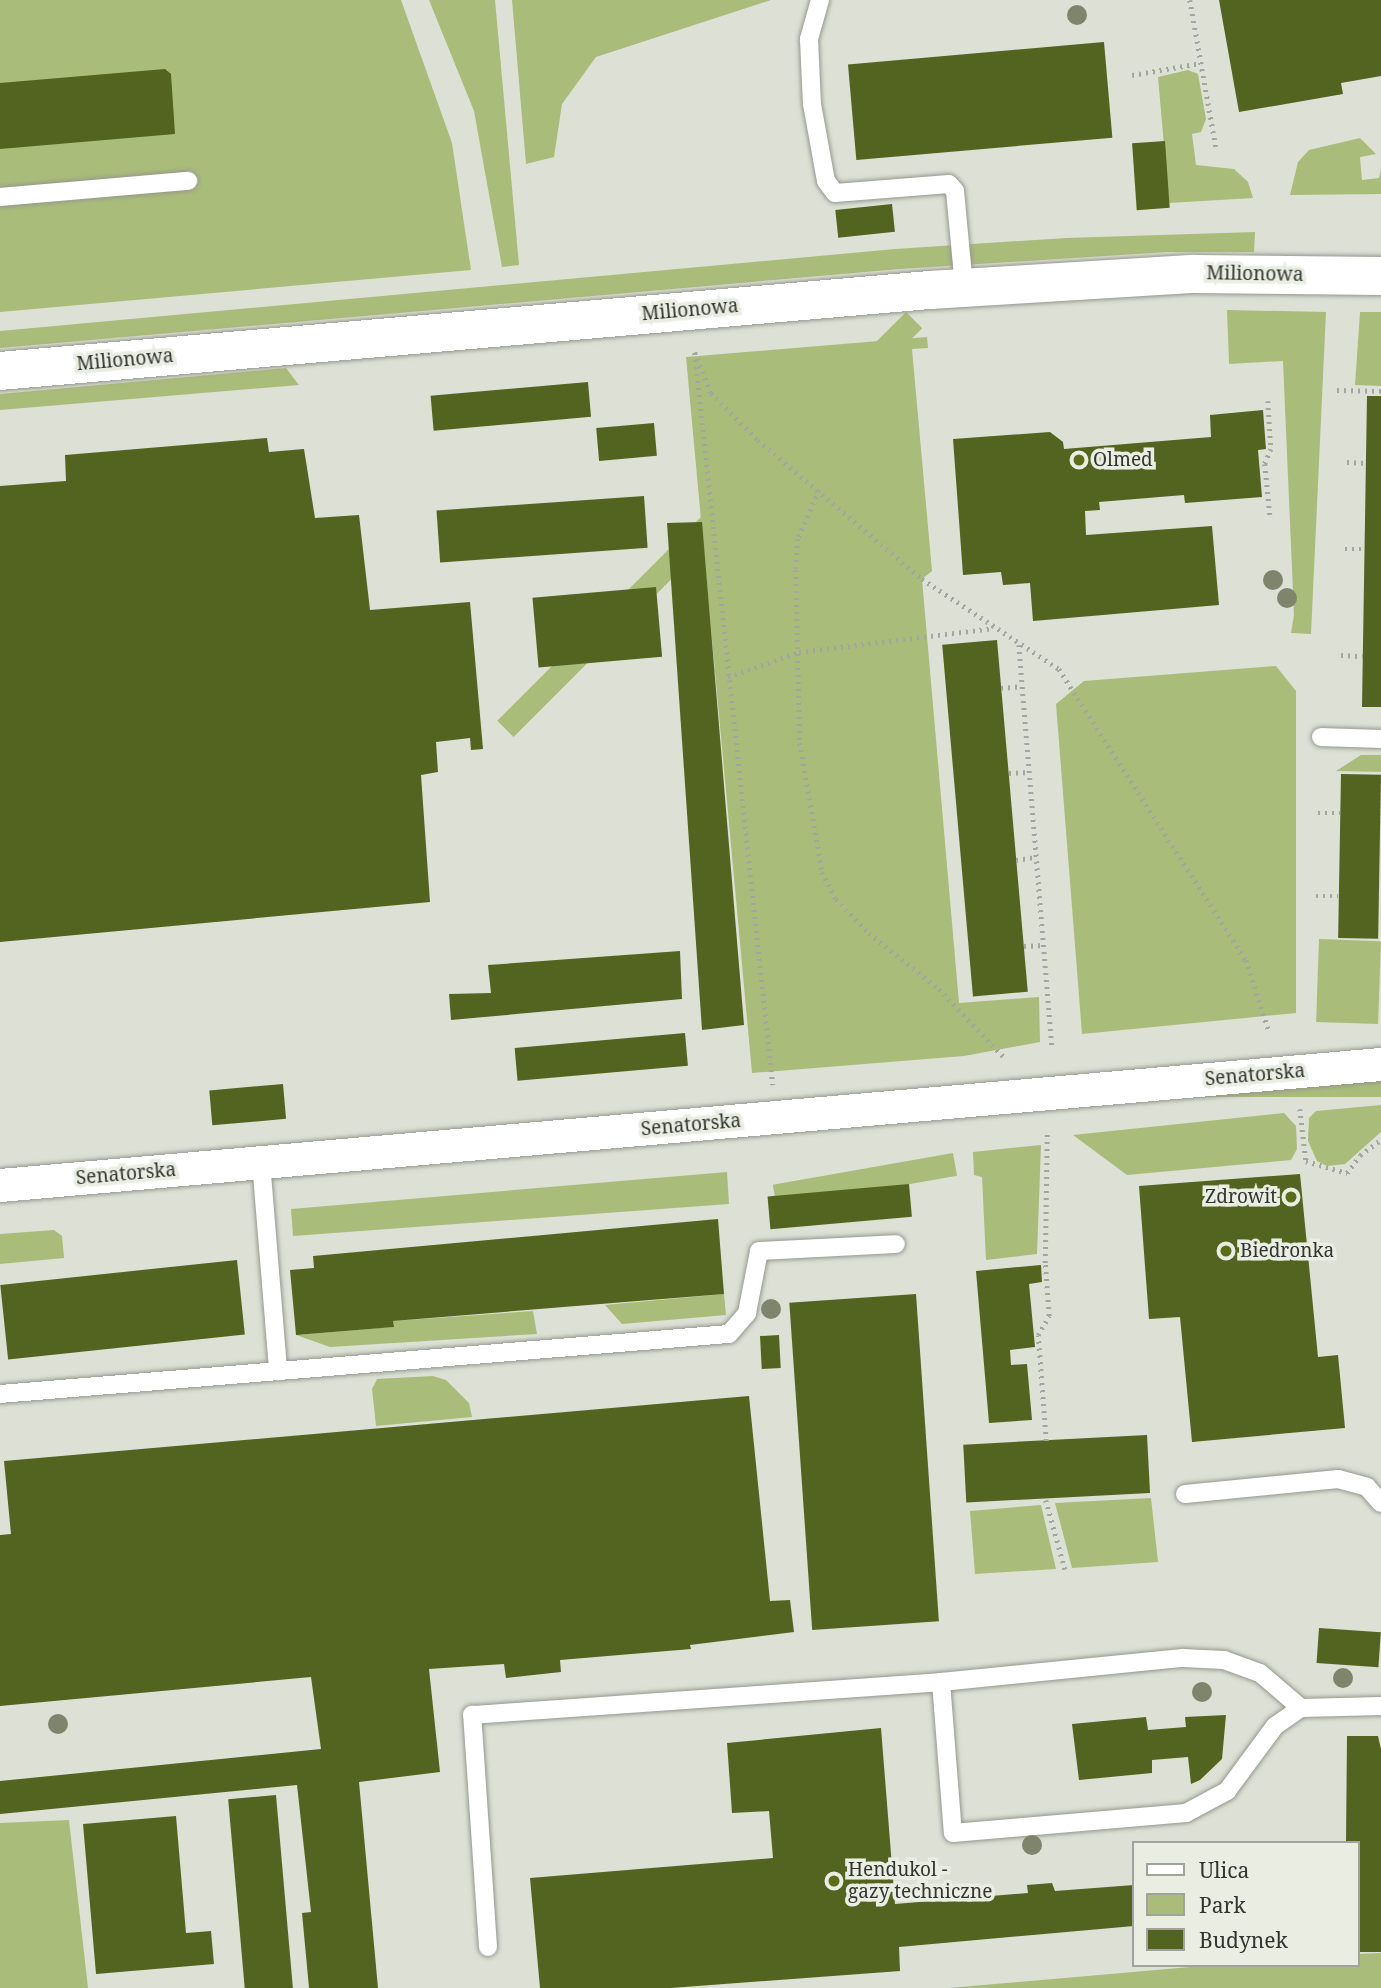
<!DOCTYPE html>
<style>
body{margin:0}
#map{position:relative;width:1381px;height:1988px;overflow:hidden;background:#dde0d5;font-family:"Noto Serif",serif}
div>[style]{position:absolute}
[style*='--x']{left:calc(var(--x)*1px);top:calc(var(--y)*1px);width:calc(var(--w)*1px);rotate:calc(var(--a)*1deg)}
.green>*{inset:0;background:#aabc7a;transform-origin:0 0}
.building>*{inset:0;background:#536320;transform-origin:0 0}
.path>*{height:4.5px;margin-top:-2.25px;transform-origin:0;background:repeating-linear-gradient(90deg,#a3a69d 0 2px,transparent 0 7px)}
.roads{filter:drop-shadow(0 0 2px #95988e) drop-shadow(0 0 2px #95988e)}
.service>*{height:18px;margin:-9px;padding:0 9px;transform-origin:9px;border-radius:9px;background:#fff}
.minor>*{height:33px;margin:-16.5px;padding:0 16.5px;transform-origin:16.5px;border-radius:16.5px;background:#fff}
.tertiary>*{height:38px;margin:-19px;padding:0 19px;transform-origin:19px;border-radius:19px;background:#fff}
.trees>*{width:20px;height:20px;margin:-10px;border-radius:50%;background:#7f856c}
.dots>*{width:19px;height:19px;translate:-50% -50%;box-sizing:border-box;border:4px solid #eaede2;border-radius:50%}
span{translate:-50% -50%;white-space:nowrap;text-align:center;line-height:1.15;-webkit-text-stroke:7px #eaede2;paint-order:stroke}
.street-label{font-size:19px;color:#343531}
.poi-label{font-size:19px;color:#343531}
.left{translate:0 -50%;text-align:left}
.right{translate:-100% -50%;text-align:right}
.legend{position:absolute;left:1132px;top:1841px;width:228px;height:126px;box-sizing:border-box;background:#eaede2;border:2px solid #a1a39b;margin:0;padding:9px 12px;list-style:none;font-size:21px;color:#343531}
.legend li{display:flex;align-items:center;gap:14px;height:35px}
.legend b{width:35px;border:2px solid #a1a39b}
</style>
<div id="map">
<div class="green">
<i style="clip-path:polygon(0 0,401px 0,452px 143px,471px 270px,0 312px)"></i>
<i style="clip-path:polygon(429px 0,495px 0,519px 265px,502px 267px,474px 111px)"></i>
<i style="clip-path:polygon(512px 0,771px 0,596px 57px,562px 104px,554px 157px,526px 164px)"></i>
<i style="clip-path:polygon(1188px 70px,1198px 74px,1206px 119px,1201px 132px,1192px 134px,1196px 165px,1234px 169px,1248px 182px,1253px 198px,1169px 203px,1158px 77px)"></i>
<i style="clip-path:polygon(1360px 138px,1376px 154px,1360px 157px,1362px 180px,1379px 178px,1381px 169px,1381px 194px,1290px 195px,1298px 162px,1309px 150px)"></i>
<i style="clip-path:polygon(1255px 232px,1254px 252px,1168px 252px,900px 269px,0 348px,0 331px,895px 249px,1066px 238px)"></i>
<i style="clip-path:polygon(1227px 310px,1326px 312px,1311px 634px,1291px 633px,1294px 615px,1283px 361px,1229px 364px)"></i>
<i style="left:906px;top:312px;width:23px;height:578px;rotate:45deg"></i>
<i style="clip-path:polygon(1360px 312px,1381px 312px,1381px 386px,1355px 385px)"></i>
<i style="clip-path:polygon(927px 337px,928px 348px,912px 349px,932px 571px,922px 579px,959px 1003px,1039px 997px,1040px 1042px,964px 1056px,752px 1073px,686px 357px)"></i>
<i style="clip-path:polygon(286px 368px,299px 385px,0 410px,0 394px)"></i>
<i style="clip-path:polygon(1276px 666px,1296px 691px,1296px 1013px,1082px 1034px,1056px 704px,1084px 681px)"></i>
<i style="clip-path:polygon(1361px 755px,1381px 755px,1381px 772px,1336px 771px)"></i>
<i style="left:1319px;top:939px;width:62px;height:83px;rotate:2deg"></i>
<i style="left:1381px;top:1080px;width:17px;height:314px;rotate:90deg"></i>
<i style="clip-path:polygon(1381px 1105px,1381px 1132px,1345px 1164px,1327px 1166px,1317px 1161px,1308px 1141px,1309px 1118px,1316px 1111px)"></i>
<i style="clip-path:polygon(1284px 1113px,1296px 1126px,1297px 1149px,1291px 1160px,1127px 1175px,1073px 1135px)"></i>
<i style="clip-path:polygon(1041px 1145px,1037px 1254px,986px 1260px,982px 1177px,974px 1175px,973px 1152px)"></i>
<i style="left:953px;top:1153px;width:23px;height:183px;rotate:80deg"></i>
<i style="clip-path:polygon(727px 1172px,729px 1204px,293px 1236px,291px 1209px)"></i>
<i style="clip-path:polygon(54px 1230px,62px 1236px,64px 1258px,0 1264px,0 1234px)"></i>
<i style="clip-path:polygon(724px 1294px,726px 1315px,622px 1324px,605px 1305px)"></i>
<i style="clip-path:polygon(533px 1311px,537px 1334px,330px 1347px,296px 1335px,393px 1327px,393px 1321px)"></i>
<i style="clip-path:polygon(433px 1376px,446px 1380px,469px 1403px,472px 1417px,376px 1426px,372px 1389px,377px 1379px)"></i>
<i style="clip-path:polygon(1151px 1498px,1158px 1562px,1072px 1568px,1055px 1503px)"></i>
<i style="clip-path:polygon(1041px 1505px,1056px 1569px,975px 1574px,970px 1511px)"></i>
<i style="clip-path:polygon(69px 1820px,88px 1988px,0 1988px,0 1823px)"></i>
<i style="clip-path:polygon(1381px 1953px,1381px 1988px,949px 1988px,1213px 1965px,1358px 1965px,1358px 1954px)"></i>
</div>
<div class="building">
<i style="clip-path:polygon(1219px 0,1381px 0,1381px 76px,1341px 83px,1343px 94px,1239px 112px)"></i>
<i style="left:1104px;top:42px;width:96px;height:257px;rotate:85deg"></i>
<i style="clip-path:polygon(165px 69px,171px 74px,175px 134px,0 149px,0 83px)"></i>
<i style="left:1165px;top:141px;width:67px;height:33px;rotate:86deg"></i>
<i style="left:892px;top:204px;width:28px;height:57px;rotate:84deg"></i>
<i style="left:588px;top:382px;width:35px;height:158px;rotate:85deg"></i>
<i style="clip-path:polygon(1367px 396px,1381px 396px,1381px 707px,1362px 707px)"></i>
<i style="clip-path:polygon(1263px 410px,1266px 449px,1258px 450px,1262px 497px,1185px 503px,1184px 495px,1099px 502px,1100px 510px,1085px 511px,1086px 535px,1212px 526px,1219px 605px,1033px 621px,1030px 583px,1003px 585px,1001px 572px,963px 575px,953px 439px,1050px 432px,1063px 442px,1064px 449px,1211px 437px,1210px 415px)"></i>
<i style="left:654px;top:423px;width:33px;height:58px;rotate:85deg"></i>
<i style="clip-path:polygon(267px 438px,269px 452px,304px 449px,315px 518px,359px 515px,370px 610px,470px 602px,483px 749px,471px 750px,470px 738px,436px 742px,438px 772px,421px 775px,430px 902px,0 942px,0 486px,66px 481px,65px 455px)"></i>
<i style="left:644px;top:496px;width:52px;height:208px;rotate:86deg"></i>
<i style="clip-path:polygon(702px 522px,744px 1025px,702px 1030px,667px 523px)"></i>
<i style="left:656px;top:587px;width:70px;height:124px;rotate:85deg"></i>
<i style="left:997px;top:640px;width:353px;height:55px;rotate:85deg"></i>
<i style="left:1341px;top:774px;width:40px;height:164px;rotate:1deg"></i>
<i style="clip-path:polygon(680px 951px,682px 999px,451px 1020px,449px 994px,491px 993px,488px 965px)"></i>
<i style="left:685px;top:1033px;width:33px;height:171px;rotate:85deg"></i>
<i style="left:283px;top:1084px;width:35px;height:74px;rotate:85deg"></i>
<i style="clip-path:polygon(1300px 1174px,1318px 1357px,1338px 1355px,1345px 1428px,1192px 1442px,1180px 1317px,1149px 1319px,1139px 1186px)"></i>
<i style="left:909px;top:1184px;width:33px;height:142px;rotate:85deg"></i>
<i style="clip-path:polygon(718px 1219px,724px 1294px,393px 1321px,394px 1327px,296px 1335px,290px 1270px,314px 1268px,313px 1256px)"></i>
<i style="left:237px;top:1260px;width:75px;height:238px;rotate:84deg"></i>
<i style="clip-path:polygon(1041px 1265px,1042px 1282px,1029px 1284px,1035px 1347px,1010px 1350px,1011px 1365px,1027px 1364px,1032px 1420px,989px 1423px,976px 1271px)"></i>
<i style="left:916px;top:1294px;width:328px;height:127px;rotate:86deg"></i>
<i style="left:779px;top:1335px;width:33px;height:19px;rotate:87deg"></i>
<i style="clip-path:polygon(749px 1396px,770px 1601px,790px 1600px,794px 1632px,690px 1645px,691px 1649px,560px 1660px,561px 1672px,506px 1678px,504px 1664px,429px 1669px,440px 1772px,359px 1782px,378px 1988px,309px 1988px,302px 1913px,311px 1912px,297px 1785px,0 1814px,0 1781px,321px 1749px,311px 1677px,0 1706px,0 1535px,11px 1534px,4px 1461px)"></i>
<i style="left:1147px;top:1435px;width:58px;height:184px;rotate:87deg"></i>
<i style="left:1319px;top:1628px;width:62px;height:35px;rotate:4deg"></i>
<i style="clip-path:polygon(1226px 1715px,1222px 1759px,1200px 1780px,1191px 1784px,1188px 1757px,1152px 1760px,1152px 1773px,1079px 1780px,1072px 1724px,1146px 1717px,1148px 1730px,1186px 1727px,1185px 1717px)"></i>
<i style="clip-path:polygon(881px 1728px,895px 1904px,1028px 1893px,1027px 1885px,1052px 1883px,1055px 1891px,1134px 1885px,1134px 1926px,899px 1947px,900px 1971px,671px 1988px,540px 1988px,530px 1878px,773px 1858px,769px 1811px,732px 1813px,727px 1743px)"></i>
<i style="clip-path:polygon(1347px 1736px,1378px 1736px,1381px 1749px,1381px 1952px,1358px 1952px,1358px 1843px,1346px 1843px)"></i>
<i style="left:276px;top:1795px;width:194px;height:48px;rotate:85deg"></i>
<i style="clip-path:polygon(176px 1816px,186px 1933px,211px 1931px,214px 1964px,96px 1974px,83px 1824px)"></i>
</div>
<div class="path">
<i style="--x:1190;--y:0;--w:149;--a:80"></i>
<i style="--x:1132;--y:75;--w:70;--a:-9.9"></i>
<i style="--x:695;--y:352;--w:44;--a:68.7"></i>
<i style="--x:711;--y:393;--w:66;--a:45"></i>
<i style="--x:758;--y:440;--w:215;--a:40.3"></i>
<i style="--x:922;--y:579;--w:164;--a:33.3"></i>
<i style="--x:1059;--y:669;--w:346;--a:57.3"></i>
<i style="--x:1246;--y:960;--w:75;--a:72.1"></i>
<i style="--x:695;--y:353;--w:736;--a:83.92"></i>
<i style="--x:1337;--y:390;--w:44;--a:1.3"></i>
<i style="--x:1268;--y:401;--w:48;--a:86.4"></i>
<i style="--x:1271;--y:449;--w:16;--a:112"></i>
<i style="--x:1265;--y:464;--w:51;--a:84.4"></i>
<i style="--x:1347;--y:462;--w:19;--a:3"></i>
<i style="--x:819;--y:490;--w:53;--a:113.2"></i>
<i style="--x:798;--y:539;--w:31;--a:94"></i>
<i style="--x:796;--y:570;--w:173;--a:88.7"></i>
<i style="--x:800;--y:743;--w:131;--a:80.3"></i>
<i style="--x:822;--y:872;--w:30;--a:63"></i>
<i style="--x:836;--y:899;--w:47;--a:45.9"></i>
<i style="--x:869;--y:933;--w:90;--a:38.7"></i>
<i style="--x:939;--y:989;--w:93;--a:46.3"></i>
<i style="--x:1345;--y:549;--w:20;--a:0"></i>
<i style="--x:1019;--y:645;--w:406;--a:85.3"></i>
<i style="--x:1341;--y:655;--w:22;--a:3"></i>
<i style="--x:728;--y:677;--w:75;--a:-19.4"></i>
<i style="--x:799;--y:652;--w:196;--a:-7"></i>
<i style="--x:1001;--y:688;--w:21;--a:-5"></i>
<i style="--x:1009;--y:773;--w:20;--a:-3"></i>
<i style="--x:1318;--y:813;--w:22;--a:0"></i>
<i style="--x:1016;--y:860;--w:20;--a:-9"></i>
<i style="--x:1316;--y:896;--w:22;--a:0"></i>
<i style="--x:1024;--y:946;--w:20;--a:-3"></i>
<i style="--x:1300;--y:1109;--w:52;--a:83.4"></i>
<i style="--x:1306;--y:1161;--w:43;--a:16.3"></i>
<i style="--x:1347;--y:1173;--w:22;--a:-54"></i>
<i style="--x:1360;--y:1155;--w:26;--a:-36"></i>
<i style="--x:1046;--y:1441;--w:106;--a:-94.3"></i>
<i style="--x:1038;--y:1335;--w:22;--a:-60"></i>
<i style="--x:1049;--y:1316;--w:53;--a:-94.3"></i>
<i style="--x:1045;--y:1263;--w:130;--a:-89.1"></i>
<i style="--x:1046;--y:1500;--w:72;--a:74.6"></i>
</div>
<div class="roads">
<div class="service">
<i style="--x:820;--y:0;--w:41;--a:105.8"></i>
<i style="--x:809;--y:39;--w:65;--a:87.4"></i>
<i style="--x:812;--y:104;--w:78;--a:79.7"></i>
<i style="--x:826;--y:181;--w:15;--a:53"></i>
<i style="--x:835;--y:193;--w:114;--a:-4.5"></i>
<i style="--x:949;--y:184;--w:9;--a:49"></i>
<i style="--x:955;--y:191;--w:96;--a:84.6"></i>
<i style="--x:0;--y:197;--w:189;--a:-4.9"></i>
<i style="--x:1321;--y:737;--w:60;--a:1.9"></i>
<i style="--x:261;--y:1162;--w:210;--a:85.3"></i>
<i style="--x:0;--y:1394;--w:731;--a:-4.71"></i>
<i style="--x:729;--y:1334;--w:28;--a:-49"></i>
<i style="--x:747;--y:1313;--w:63;--a:-79"></i>
<i style="--x:759;--y:1251;--w:137;--a:-2.9"></i>
<i style="--x:1185;--y:1494;--w:154;--a:-5.6"></i>
<i style="--x:1338;--y:1479;--w:30;--a:15"></i>
<i style="--x:1367;--y:1487;--w:21;--a:49"></i>
<i style="--x:941;--y:1682;--w:243;--a:-5.7"></i>
<i style="--x:1183;--y:1658;--w:41;--a:2.8"></i>
<i style="--x:1224;--y:1660;--w:38;--a:20"></i>
<i style="--x:1260;--y:1673;--w:54;--a:40.5"></i>
<i style="--x:488;--y:1947;--w:233;--a:-93.9"></i>
<i style="--x:472;--y:1715;--w:470;--a:-4"></i>
<i style="--x:941;--y:1682;--w:151;--a:85.5"></i>
<i style="--x:953;--y:1833;--w:234;--a:-4.9"></i>
<i style="--x:1186;--y:1813;--w:47;--a:-28.2"></i>
<i style="--x:1227;--y:1791;--w:81;--a:-53.6"></i>
<i style="--x:1275;--y:1726;--w:32;--a:-35"></i>
<i style="--x:1301;--y:1708;--w:80;--a:-1.4"></i>
</div>
<div class="minor">
<i style="--x:0;--y:1185;--w:1386;--a:-5.01"></i>
</div>
<div class="tertiary">
<i style="--x:0;--y:371;--w:934;--a:-4.98"></i>
<i style="--x:930;--y:290;--w:265;--a:-3.5"></i>
<i style="--x:1195;--y:274;--w:186;--a:0.6"></i>
</div>
</div>
<div class="trees">
<i style="left:1077px;top:15px"></i>
<i style="left:1273px;top:580px"></i>
<i style="left:1287px;top:598px"></i>
<i style="left:771px;top:1309px"></i>
<i style="left:1343px;top:1678px"></i>
<i style="left:1202px;top:1692px"></i>
<i style="left:58px;top:1724px"></i>
<i style="left:1032px;top:1845px"></i>
</div>
<div class="dots">
<i style="left:1079px;top:460px;background:#5b6d1a"></i>
<i style="left:1291px;top:1197px;background:#5b6d1a"></i>
<i style="left:1226px;top:1251px;background:#5b6d1a"></i>
<i style="left:834px;top:1881px;background:#5b6d1a"></i>
</div>
<div class="street-label">
<span style="left:1255px;top:274px;rotate:1deg">Milionowa</span>
<span style="left:690px;top:310px;rotate:-5deg">Milionowa</span>
<span style="left:125px;top:360px;rotate:-5deg">Milionowa</span>
<span style="left:1255px;top:1075px;rotate:-5deg">Senatorska</span>
<span style="left:691px;top:1125px;rotate:-5deg">Senatorska</span>
<span style="left:126px;top:1174px;rotate:-5deg">Senatorska</span>
</div>
<div class="poi-label">
<span class="left" style="left:1093px;top:460px">Olmed</span>
<span class="right" style="left:1277px;top:1197px">Zdrowit</span>
<span class="left" style="left:1240px;top:1251px">Biedronka</span>
<span class="left" style="left:848px;top:1881px">Hendukol -<br>gazy techniczne</span>
</div>
<ul class="legend">
<li><b style="height:9px;background:#fff"></b>Ulica</li>
<li><b style="height:19px;background:#aabc7a"></b>Park</li>
<li><b style="height:19px;background:#536320"></b>Budynek</li>
</ul>
</div>
